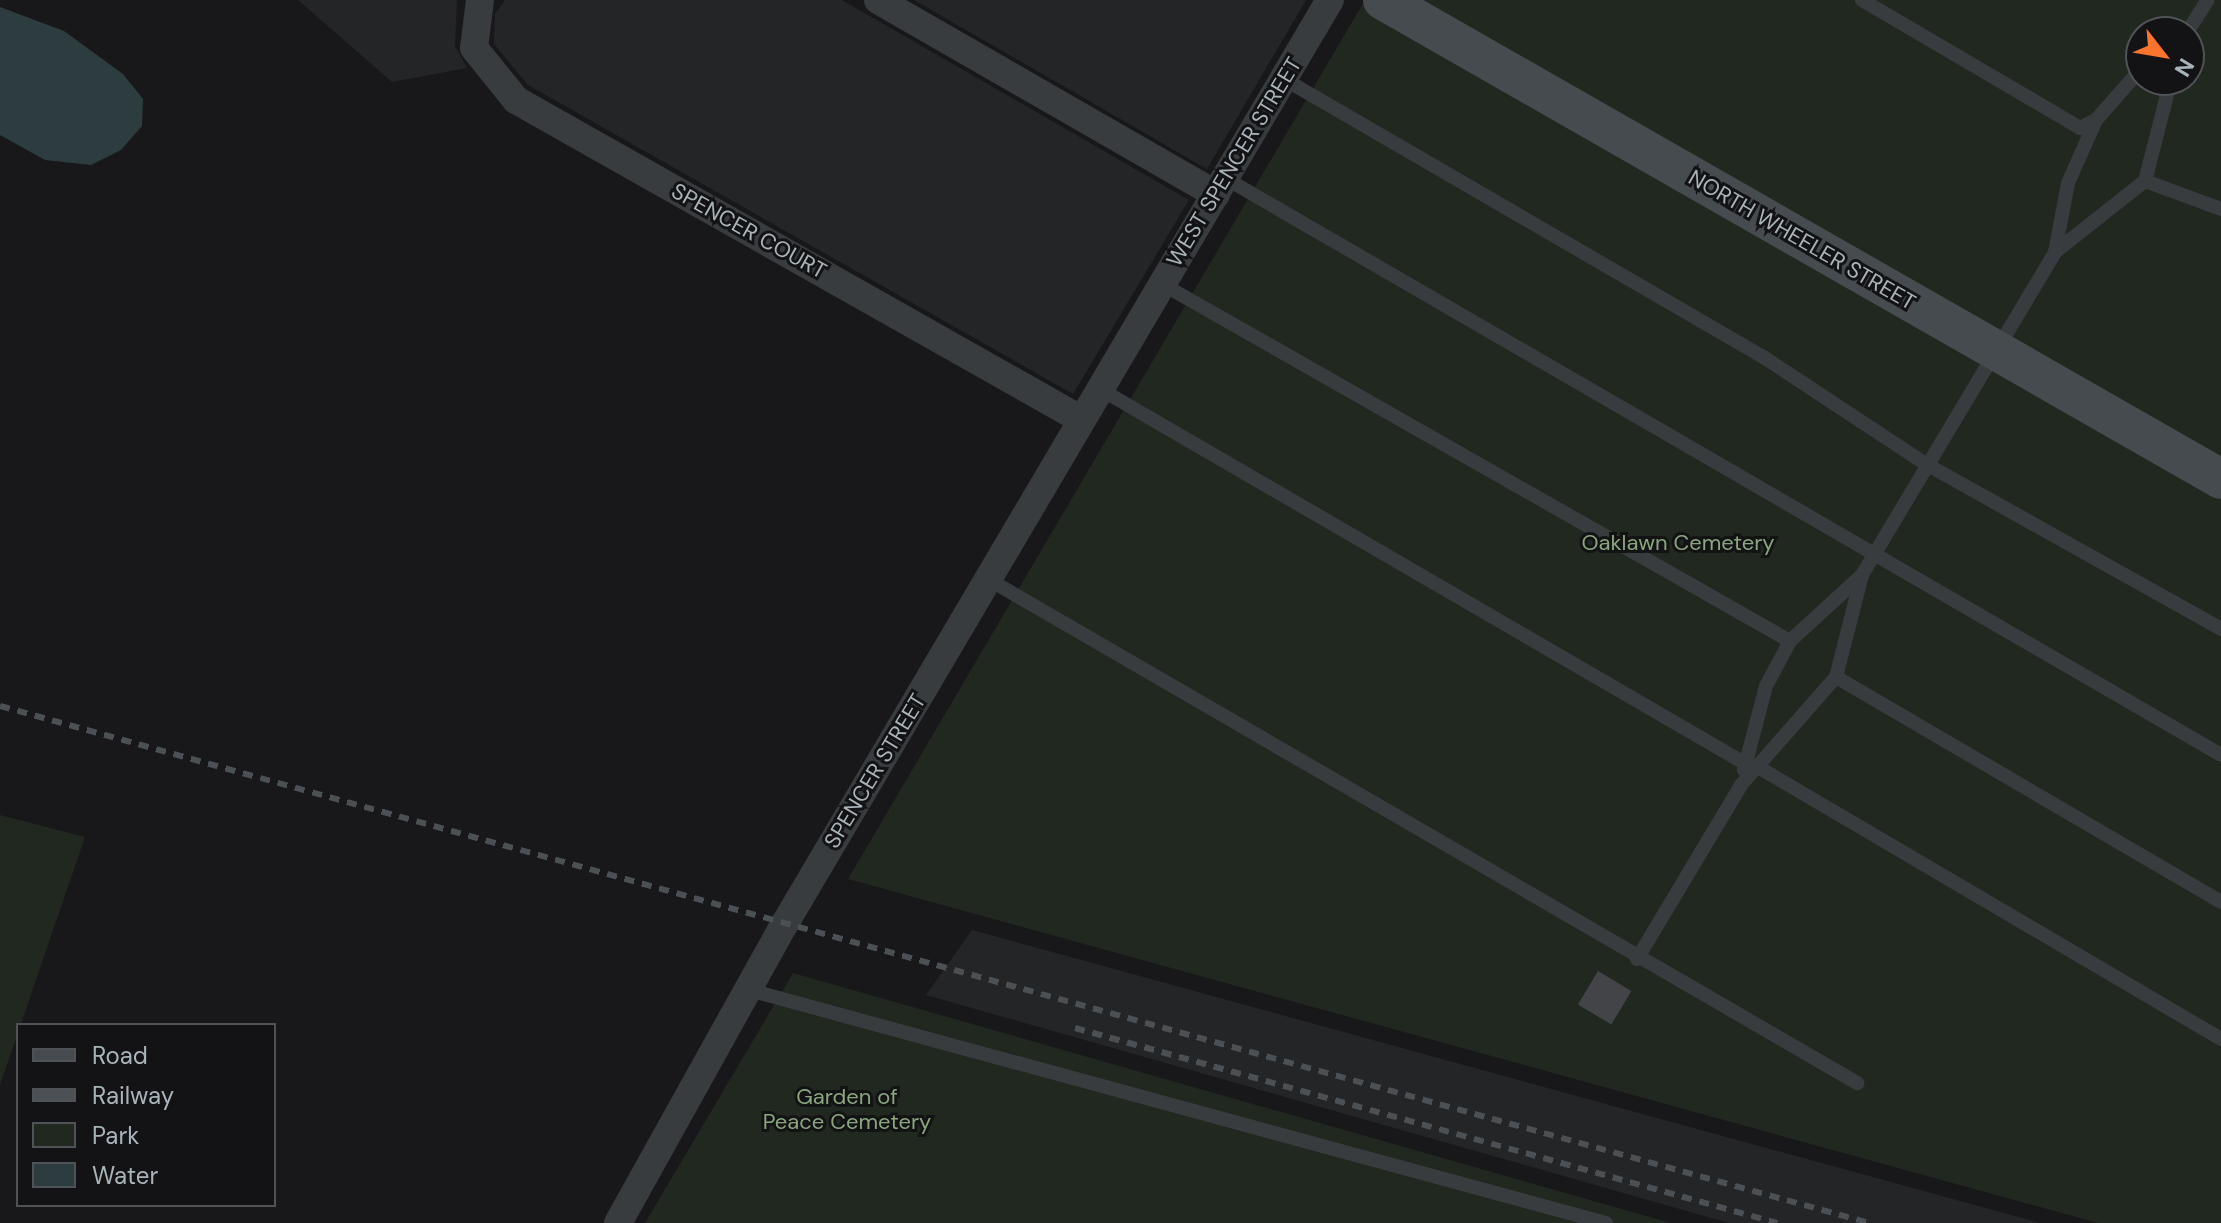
<!DOCTYPE html>
<style>
body{margin:0}
#map{position:relative;width:2221px;height:1223px;overflow:hidden;background:#18181a;font-family:"DM Sans",sans-serif}
div>[style]{position:absolute}
[style*='--x']{left:calc(var(--x)*1px);top:calc(var(--y)*1px);width:calc(var(--w)*1px);rotate:calc(var(--a)*1deg)}
.built>*{inset:0;background:#242527}
.green>*{inset:0;background:#21281f}
.water>*{inset:0;background:#2d3d3f}
.building>*{inset:0;background:#424447;transform-origin:0 0}
.service>*{height:14px;margin:-7px;padding:0 7px;transform-origin:7px;border-radius:7px;background:#383c3f}
.minor>*{height:28px;margin:-14px;padding:0 14px;transform-origin:14px;border-radius:14px;background:#383c3f}
.secondary>*{height:40px;margin:-20px;padding:0 20px;transform-origin:20px;border-radius:20px;background:#464b4f}
.rail>*{height:6px;margin-top:-3px;transform-origin:0;background:repeating-linear-gradient(90deg,#4b5054 0 10px,transparent 0 18px)}
span{translate:-50% -50%;white-space:nowrap;text-align:center;line-height:1.15;-webkit-text-stroke:6px #131315;paint-order:stroke}
.street-label{font-size:22px;color:#a9b4ba}
.park-label{font-size:22px;color:#8aa67f}
.legend{position:absolute;left:16px;top:1023px;width:260px;height:184px;box-sizing:border-box;background:#131315;border:2px solid #4f5357;margin:0;padding:10px 14px;list-style:none;font-size:24px;color:#a9b4ba}
.legend li{display:flex;align-items:center;gap:16px;height:40px}
.legend b{width:40px;border:2px solid #4f5357}
.north{position:absolute;left:2125px;top:16px;width:80px;height:80px;box-sizing:border-box;background:#131315;border:2px solid #4f5357;border-radius:50%;rotate:121deg;font-size:22px;font-weight:700;line-height:32px;text-align:center;color:#a9b4ba}
.north::after{content:'';display:block;margin:auto;width:28px;height:36px;background:#fc732e;clip-path:polygon(50% 0,100% 100%,50% 72%,0 100%)}
</style>
<div id="map">
<div class="built">
<i style="clip-path:polygon(298px 0,457px 0,455px 46px,467px 68px,392px 82px)"></i>
<i style="clip-path:polygon(505px 0,842px 0,1189px 200px,1073px 394px,528px 85px,494px 44px,495px 14px)"></i>
<i style="clip-path:polygon(914px 0,1306px 0,1207px 169px)"></i>
<i style="clip-path:polygon(972px 930px,2040px 1223px,1729px 1223px,926px 995px)"></i>
</div>
<div class="green">
<i style="clip-path:polygon(evenodd,1365px 0,2221px 0,2221px 1223px,2098px 1223px,848px 879px,1365px 0,2141px 32px,2189px 32px,2189px 80px,2141px 80px,2141px 32px)"></i>
<i style="clip-path:polygon(0 815px,85px 837px,0 1085px)"></i>
<i style="clip-path:polygon(793px 973px,1671px 1223px,645px 1223px)"></i>
</div>
<div class="water">
<i style="clip-path:polygon(0 7px,64px 31px,123px 74px,143px 99px,142px 126px,121px 150px,91px 165px,45px 160px,0 135px)"></i>
</div>
<div class="building">
<i style="left:1598px;top:971px;width:39px;height:39px;rotate:31deg"></i>
</div>
<div class="service">
<i style="--x:1862;--y:0;--w:253;--a:30.4"></i>
<i style="--x:2080;--y:128;--w:18;--a:-27"></i>
<i style="--x:2187;--y:32;--w:38;--a:-57"></i>
<i style="--x:1284;--y:79;--w:556;--a:30.12"></i>
<i style="--x:1765;--y:358;--w:193;--a:33.4"></i>
<i style="--x:1926;--y:464;--w:338;--a:29.2"></i>
<i style="--x:1225;--y:178;--w:1151;--a:30.08"></i>
<i style="--x:2145;--y:181;--w:81;--a:20.2"></i>
<i style="--x:2055;--y:252;--w:70;--a:-79.3"></i>
<i style="--x:2068;--y:183;--w:69;--a:-66"></i>
<i style="--x:2096;--y:120;--w:68;--a:-48.6"></i>
<i style="--x:1162;--y:284;--w:722;--a:29.62"></i>
<i style="--x:1100;--y:389;--w:747;--a:30.13"></i>
<i style="--x:988;--y:579;--w:1005;--a:30.11"></i>
<i style="--x:1836;--y:677;--w:446;--a:30.3"></i>
<i style="--x:1758;--y:767;--w:537;--a:30.43"></i>
<i style="--x:1744;--y:770;--w:87;--a:-75.3"></i>
<i style="--x:1766;--y:686;--w:51;--a:-61.9"></i>
<i style="--x:1790;--y:641;--w:98;--a:-42.5"></i>
<i style="--x:1637;--y:959;--w:203;--a:-59.1"></i>
<i style="--x:1741;--y:785;--w:144;--a:-48.7"></i>
<i style="--x:1836;--y:677;--w:105;--a:-75.7"></i>
<i style="--x:1862;--y:575;--w:376;--a:-59.1"></i>
<i style="--x:2055;--y:252;--w:115;--a:-38.3"></i>
<i style="--x:2145;--y:181;--w:104;--a:-75.6"></i>
<i style="--x:749;--y:990;--w:888;--a:15.21"></i>
</div>
<div class="minor">
<i style="--x:480;--y:0;--w:48;--a:97.1"></i>
<i style="--x:474;--y:48;--w:67;--a:51.1"></i>
<i style="--x:516;--y:100;--w:650;--a:29.48"></i>
<i style="--x:878;--y:0;--w:390;--a:29.9"></i>
<i style="--x:618;--y:1223;--w:341;--a:-60.9"></i>
<i style="--x:784;--y:925;--w:1074;--a:-59.45"></i>
</div>
<div class="secondary">
<i style="--x:1383;--y:0;--w:965;--a:29.75"></i>
</div>
<div class="rail">
<i style="--x:0;--y:706;--w:1939;--a:15.46"></i>
<i style="--x:1075;--y:1028;--w:729;--a:15.52"></i>
</div>
<div class="street-label">
<span style="left:1234px;top:162px;rotate:-59deg">WEST SPENCER STREET</span>
<span style="left:749px;top:231px;rotate:29deg">SPENCER COURT</span>
<span style="left:1802px;top:240px;rotate:30deg">NORTH WHEELER STREET</span>
<span style="left:875px;top:771px;rotate:-59deg">SPENCER STREET</span>
</div>
<div class="park-label">
<span style="left:1678px;top:543px">Oaklawn Cemetery</span>
<span style="left:847px;top:1109px">Garden of<br>Peace Cemetery</span>
</div>
<ul class="legend">
<li><b style="height:10px;background:#464b4f"></b>Road</li>
<li><b style="height:10px;background:#4b5054"></b>Railway</li>
<li><b style="height:22px;background:#21281f"></b>Park</li>
<li><b style="height:22px;background:#2d3d3f"></b>Water</li>
</ul>
<div class="north">N</div>
</div>
